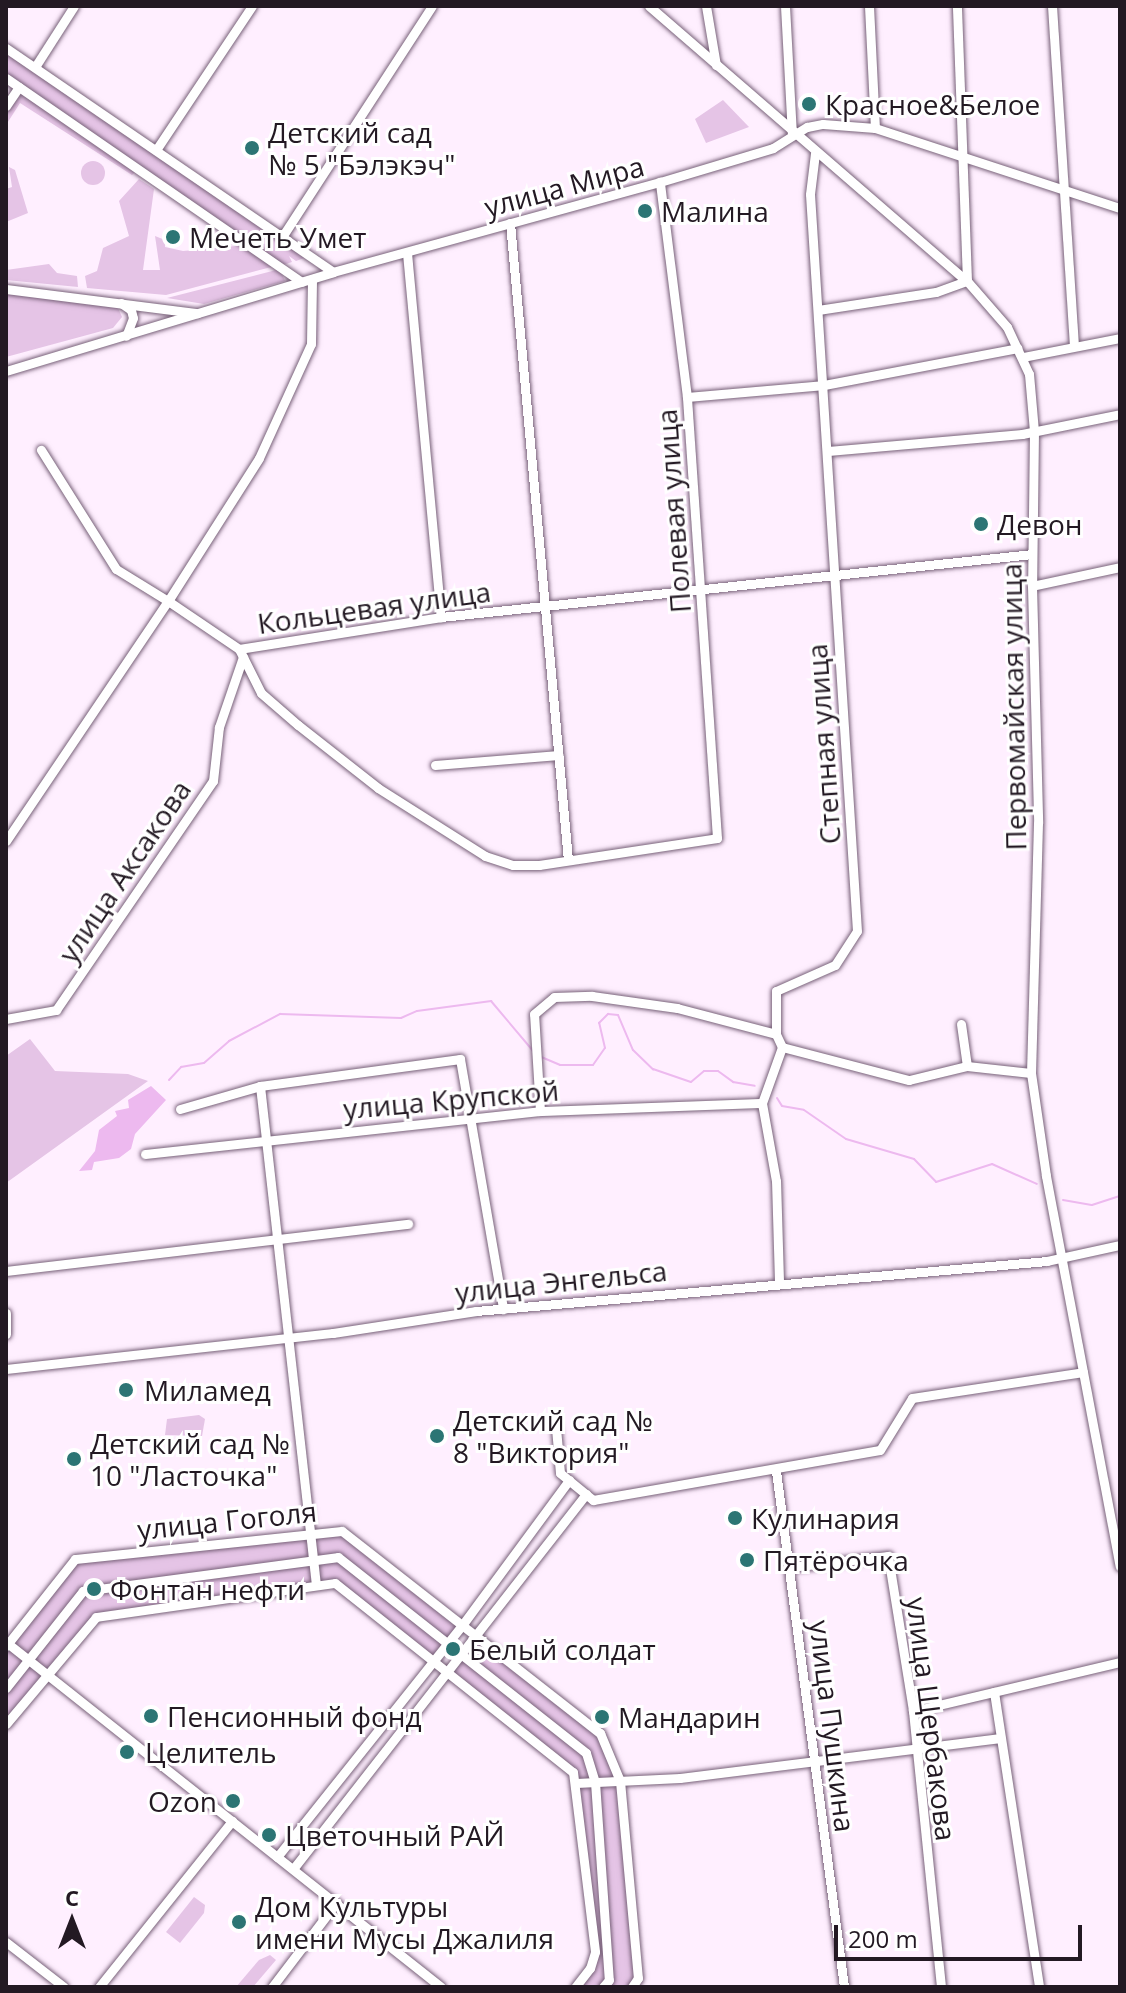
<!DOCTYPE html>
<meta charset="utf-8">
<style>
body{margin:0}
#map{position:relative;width:1126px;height:1993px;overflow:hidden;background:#ffefff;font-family:"Open Sans",sans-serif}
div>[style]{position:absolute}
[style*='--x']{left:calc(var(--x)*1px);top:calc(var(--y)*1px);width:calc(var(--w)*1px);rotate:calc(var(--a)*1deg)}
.green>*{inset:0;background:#e5c4e6}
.round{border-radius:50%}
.water>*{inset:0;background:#edb9ef}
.stream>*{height:2px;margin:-1px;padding:0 1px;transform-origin:1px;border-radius:1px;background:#edb9ef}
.roads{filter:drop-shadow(0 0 2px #786179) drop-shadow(0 0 2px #786179)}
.minor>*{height:9px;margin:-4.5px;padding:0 4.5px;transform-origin:4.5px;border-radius:4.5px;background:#fff}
.dots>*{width:22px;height:22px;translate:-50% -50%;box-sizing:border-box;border:4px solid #fff;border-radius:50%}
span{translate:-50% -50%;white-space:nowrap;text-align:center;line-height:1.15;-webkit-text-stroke:6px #fff;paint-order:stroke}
.poi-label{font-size:28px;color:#231923}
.left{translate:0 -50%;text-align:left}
.right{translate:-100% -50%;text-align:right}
.street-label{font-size:28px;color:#231923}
.frame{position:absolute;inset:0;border:8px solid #231923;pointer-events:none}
.north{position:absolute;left:32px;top:1881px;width:80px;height:80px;-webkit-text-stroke:6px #fff;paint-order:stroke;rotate:0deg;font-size:22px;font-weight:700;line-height:32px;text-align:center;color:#231923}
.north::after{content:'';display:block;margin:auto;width:28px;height:36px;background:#231923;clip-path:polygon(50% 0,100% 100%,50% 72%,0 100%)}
.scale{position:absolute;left:834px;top:1925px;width:248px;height:36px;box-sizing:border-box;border:4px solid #231923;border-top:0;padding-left:10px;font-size:24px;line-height:28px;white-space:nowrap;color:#231923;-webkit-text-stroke:6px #fff;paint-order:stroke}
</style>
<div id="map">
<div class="green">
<i style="clip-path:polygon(6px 52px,307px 257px,296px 261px,289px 256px,292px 262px,283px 265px,6px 75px)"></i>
<i style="clip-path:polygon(22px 94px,135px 172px,132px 175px,20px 103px,6px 125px,6px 112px)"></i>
<i style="clip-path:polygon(723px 100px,749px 127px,706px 143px,695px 119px)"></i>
<i class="round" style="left:81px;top:161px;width:24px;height:24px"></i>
<i style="clip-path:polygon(9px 167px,15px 170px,28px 213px,6px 222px,6px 189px,12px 187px)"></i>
<i style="clip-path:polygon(139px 179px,154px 189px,143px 270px,160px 270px,155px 236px,165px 240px,165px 247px,183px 251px,247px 245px,275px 266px,166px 295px,87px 288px,85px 276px,97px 271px,103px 248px,129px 236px,119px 201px)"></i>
<i style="clip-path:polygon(49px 264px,57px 273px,77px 276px,78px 287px,6px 280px,6px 270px)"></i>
<i style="clip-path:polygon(280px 269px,285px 281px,204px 304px,167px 298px)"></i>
<i style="clip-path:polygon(6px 294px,107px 303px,118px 308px,122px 317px,113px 328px,6px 357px)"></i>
<i style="clip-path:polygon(30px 1039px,55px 1071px,128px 1074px,148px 1081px,6px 1183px,6px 1056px)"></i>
<i style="clip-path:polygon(199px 1415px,205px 1419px,202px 1436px,165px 1435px,167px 1419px)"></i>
<i style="clip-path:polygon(342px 1531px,463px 1624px,433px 1661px,335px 1584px,96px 1617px,6px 1724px,6px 1646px,75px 1559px)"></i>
<i style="clip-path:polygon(476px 1635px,600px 1733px,620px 1781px,638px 1978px,632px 1987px,575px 1987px,595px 1952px,573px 1772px,447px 1672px)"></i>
<i style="clip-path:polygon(194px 1897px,205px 1905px,204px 1913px,180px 1943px,166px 1932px)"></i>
<i style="clip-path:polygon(270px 1955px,276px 1960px,253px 1987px,236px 1987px,259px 1960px)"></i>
</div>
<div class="water">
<i style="clip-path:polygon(151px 1086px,166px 1100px,135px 1134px,131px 1149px,119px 1158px,94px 1162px,92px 1170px,79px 1171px,95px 1151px,99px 1130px,117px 1116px,115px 1111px,129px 1108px,128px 1100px)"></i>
</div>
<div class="stream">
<i style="--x:539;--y:1056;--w:23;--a:23"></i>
<i style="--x:560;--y:1065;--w:33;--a:0"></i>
<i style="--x:593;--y:1065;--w:21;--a:-55"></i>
<i style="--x:605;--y:1048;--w:26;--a:-103"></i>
<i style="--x:599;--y:1023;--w:13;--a:-45"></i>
<i style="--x:608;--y:1014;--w:10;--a:6"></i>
<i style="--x:618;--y:1015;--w:38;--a:67"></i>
<i style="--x:633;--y:1050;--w:28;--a:44"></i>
<i style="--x:653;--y:1069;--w:40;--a:18.9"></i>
<i style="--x:691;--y:1082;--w:17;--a:-40"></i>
<i style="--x:704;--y:1071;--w:14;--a:0"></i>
<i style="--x:718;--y:1071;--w:19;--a:36"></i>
<i style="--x:733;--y:1082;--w:22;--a:10"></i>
<i style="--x:169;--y:1080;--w:18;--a:-47"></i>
<i style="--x:181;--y:1067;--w:23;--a:-10"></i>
<i style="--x:204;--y:1063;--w:33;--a:-41"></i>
<i style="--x:229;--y:1041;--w:58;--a:-27.9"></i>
<i style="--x:280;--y:1014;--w:121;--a:1.9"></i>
<i style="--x:401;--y:1018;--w:17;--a:-24"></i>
<i style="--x:417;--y:1011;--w:75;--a:-7.7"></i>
<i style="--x:491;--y:1001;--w:67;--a:49.9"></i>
<i style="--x:777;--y:1098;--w:9;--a:58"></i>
<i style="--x:782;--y:1106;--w:22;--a:10"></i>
<i style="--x:804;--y:1110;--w:51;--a:34.6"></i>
<i style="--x:846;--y:1139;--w:71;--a:16.4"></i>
<i style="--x:914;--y:1159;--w:32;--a:46"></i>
<i style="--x:936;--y:1182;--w:59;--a:-17.8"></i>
<i style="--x:992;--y:1164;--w:49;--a:24"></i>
<i style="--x:1063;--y:1200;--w:29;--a:10"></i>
<i style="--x:1092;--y:1205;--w:29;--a:-18"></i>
</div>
<div class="roads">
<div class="minor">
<i style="--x:649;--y:6;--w:420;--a:40.9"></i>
<i style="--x:967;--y:281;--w:61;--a:49"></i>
<i style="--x:1007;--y:327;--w:52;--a:64.9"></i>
<i style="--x:1029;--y:374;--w:57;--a:85"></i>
<i style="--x:1034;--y:431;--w:155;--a:90.7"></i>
<i style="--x:1032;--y:586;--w:237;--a:88.5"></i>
<i style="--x:1038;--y:823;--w:250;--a:91.6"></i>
<i style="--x:1031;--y:1073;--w:104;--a:81.7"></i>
<i style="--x:1046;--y:1176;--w:397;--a:79.3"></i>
<i style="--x:706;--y:6;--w:60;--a:80.4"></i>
<i style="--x:785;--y:6;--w:129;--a:86.9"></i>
<i style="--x:869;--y:6;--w:122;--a:87.2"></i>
<i style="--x:1052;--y:6;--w:340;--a:86.3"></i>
<i style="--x:6;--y:48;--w:396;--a:34.4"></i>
<i style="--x:35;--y:67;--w:72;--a:-57.4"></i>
<i style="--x:6;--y:78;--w:359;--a:34.6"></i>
<i style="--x:6;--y:106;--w:23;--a:-56"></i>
<i style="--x:156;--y:150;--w:173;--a:-56.3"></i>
<i style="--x:510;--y:223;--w:640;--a:84.8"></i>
<i style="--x:282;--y:237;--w:275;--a:-57"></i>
<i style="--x:407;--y:253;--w:366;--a:84.7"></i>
<i style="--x:6;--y:289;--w:193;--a:7.2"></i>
<i style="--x:121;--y:303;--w:12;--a:35"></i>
<i style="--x:131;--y:310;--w:8;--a:76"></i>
<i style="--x:133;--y:318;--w:19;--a:111"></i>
<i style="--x:818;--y:310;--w:119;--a:-8.7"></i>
<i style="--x:936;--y:292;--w:33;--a:-20"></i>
<i style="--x:967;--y:281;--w:275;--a:-92.1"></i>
<i style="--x:1023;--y:357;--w:99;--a:-11.1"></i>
<i style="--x:6;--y:371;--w:342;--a:-16.8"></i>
<i style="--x:333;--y:272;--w:339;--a:-15.4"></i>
<i style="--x:660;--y:182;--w:118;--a:-16.7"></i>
<i style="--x:773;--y:148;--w:40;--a:-32"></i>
<i style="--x:807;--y:127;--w:16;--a:-11"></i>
<i style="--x:823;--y:124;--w:52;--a:4.4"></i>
<i style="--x:875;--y:128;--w:258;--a:18.1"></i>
<i style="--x:687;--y:397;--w:138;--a:-5"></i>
<i style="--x:824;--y:385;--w:197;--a:-10.8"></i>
<i style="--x:828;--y:451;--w:195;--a:-5"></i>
<i style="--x:1022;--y:434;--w:100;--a:-11.5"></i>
<i style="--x:1032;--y:586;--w:90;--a:-12.2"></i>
<i style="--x:239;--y:649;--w:49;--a:63.4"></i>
<i style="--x:261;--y:693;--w:49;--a:40.9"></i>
<i style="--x:298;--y:725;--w:102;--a:38.2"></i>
<i style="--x:378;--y:788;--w:127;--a:32.4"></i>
<i style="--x:485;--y:856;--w:29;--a:18"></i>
<i style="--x:513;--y:865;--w:26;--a:0"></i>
<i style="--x:539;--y:865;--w:180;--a:-8.6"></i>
<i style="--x:717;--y:838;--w:442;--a:-93.9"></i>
<i style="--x:687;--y:397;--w:217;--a:-97.2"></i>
<i style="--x:239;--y:649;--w:205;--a:-9"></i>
<i style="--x:441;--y:617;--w:594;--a:-6.08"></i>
<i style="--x:239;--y:649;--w:86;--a:-145.9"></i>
<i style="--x:168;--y:601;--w:169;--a:-57.5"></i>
<i style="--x:259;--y:458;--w:125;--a:-65.5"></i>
<i style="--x:311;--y:344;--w:65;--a:-89.1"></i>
<i style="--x:435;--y:765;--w:124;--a:-4.6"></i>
<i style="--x:6;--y:841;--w:290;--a:-56"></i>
<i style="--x:168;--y:601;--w:61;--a:-148.4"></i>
<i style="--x:116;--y:569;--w:141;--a:-122.2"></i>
<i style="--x:6;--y:1019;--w:51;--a:-10.2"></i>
<i style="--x:56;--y:1010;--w:278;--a:-55.6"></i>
<i style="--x:213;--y:781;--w:54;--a:-83.7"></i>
<i style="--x:219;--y:727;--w:74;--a:-71.1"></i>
<i style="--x:961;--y:1024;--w:42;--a:81.9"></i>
<i style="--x:782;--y:1047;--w:131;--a:14.6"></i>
<i style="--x:909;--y:1080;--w:60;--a:-13.6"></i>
<i style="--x:967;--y:1066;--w:64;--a:6.2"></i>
<i style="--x:260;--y:1086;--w:499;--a:83.6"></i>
<i style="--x:180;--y:1109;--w:83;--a:-16"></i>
<i style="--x:260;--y:1086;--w:202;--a:-7.7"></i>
<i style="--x:460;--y:1059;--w:254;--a:80.2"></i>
<i style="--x:540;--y:1111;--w:97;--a:-93.5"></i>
<i style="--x:534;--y:1014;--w:26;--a:-40"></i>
<i style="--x:554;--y:997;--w:38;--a:-2"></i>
<i style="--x:592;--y:996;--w:86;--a:8"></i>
<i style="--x:677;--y:1008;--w:102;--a:14.7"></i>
<i style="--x:145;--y:1154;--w:397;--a:-6.2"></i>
<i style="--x:540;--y:1111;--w:222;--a:-2.1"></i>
<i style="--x:6;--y:1271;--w:405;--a:-6.7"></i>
<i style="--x:779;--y:1281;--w:100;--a:-91.7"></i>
<i style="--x:776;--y:1181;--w:79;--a:-100.2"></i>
<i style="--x:762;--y:1103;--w:59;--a:-70.3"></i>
<i style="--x:782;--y:1047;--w:14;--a:-115"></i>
<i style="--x:776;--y:1034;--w:43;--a:-90"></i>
<i style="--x:776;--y:991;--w:64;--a:-23.8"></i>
<i style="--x:835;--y:965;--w:40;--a:-57.1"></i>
<i style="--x:857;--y:931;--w:738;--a:-93.65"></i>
<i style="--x:810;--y:194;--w:41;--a:-83"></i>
<i style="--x:6;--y:1313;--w:21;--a:90"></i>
<i style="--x:6;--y:1369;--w:329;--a:-6.3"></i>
<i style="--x:333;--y:1333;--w:145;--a:-8.7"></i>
<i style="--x:476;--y:1311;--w:573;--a:-5"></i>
<i style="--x:1047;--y:1261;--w:75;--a:-12.4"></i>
<i style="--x:556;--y:1428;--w:45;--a:84.9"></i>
<i style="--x:560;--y:1473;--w:43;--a:39.3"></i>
<i style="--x:593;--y:1500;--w:291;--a:-9.9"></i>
<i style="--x:880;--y:1450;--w:61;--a:-58.4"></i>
<i style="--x:912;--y:1398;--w:173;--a:-8.6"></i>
<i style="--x:776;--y:1471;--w:520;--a:82.49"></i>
<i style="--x:790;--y:1567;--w:99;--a:-6.4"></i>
<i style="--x:888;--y:1556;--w:157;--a:80.8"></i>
<i style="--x:913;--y:1711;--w:277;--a:84.2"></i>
<i style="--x:6;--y:1642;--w:555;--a:38.42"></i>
<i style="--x:6;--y:1646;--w:111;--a:-51.6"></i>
<i style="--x:75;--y:1559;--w:268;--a:-6"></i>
<i style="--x:342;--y:1531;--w:328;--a:38.1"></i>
<i style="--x:600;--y:1733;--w:52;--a:67.4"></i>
<i style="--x:620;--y:1781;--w:198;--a:84.8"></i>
<i style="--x:638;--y:1978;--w:11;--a:124"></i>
<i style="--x:6;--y:1688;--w:124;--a:-51.6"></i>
<i style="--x:83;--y:1591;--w:257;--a:-7.6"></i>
<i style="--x:338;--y:1557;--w:316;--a:38.3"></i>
<i style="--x:586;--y:1753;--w:30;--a:73"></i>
<i style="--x:595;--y:1782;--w:198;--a:86"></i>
<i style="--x:609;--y:1980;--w:9;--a:131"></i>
<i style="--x:994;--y:1692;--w:298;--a:81.3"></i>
<i style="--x:913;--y:1711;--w:213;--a:-13.3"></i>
<i style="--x:6;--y:1724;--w:140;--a:-49.9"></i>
<i style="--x:96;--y:1617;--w:241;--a:-8.1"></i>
<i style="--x:335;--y:1583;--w:304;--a:38.5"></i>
<i style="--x:573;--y:1772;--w:181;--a:83"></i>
<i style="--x:595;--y:1952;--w:17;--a:107"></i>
<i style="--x:590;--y:1968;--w:24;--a:128"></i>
<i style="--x:576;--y:1783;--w:104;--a:-2.8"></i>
<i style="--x:680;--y:1778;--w:323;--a:-7.1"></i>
<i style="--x:277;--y:1857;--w:298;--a:-51.4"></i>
<i style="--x:463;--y:1624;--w:179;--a:-53.6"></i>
<i style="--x:293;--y:1869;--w:476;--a:-52"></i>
<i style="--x:6;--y:1942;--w:73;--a:37.8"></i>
<i style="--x:99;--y:1987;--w:213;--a:-51.3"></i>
<i style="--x:272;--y:1987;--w:106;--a:-52.7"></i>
</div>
</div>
<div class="dots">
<i style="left:809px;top:104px;background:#2c7574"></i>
<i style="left:252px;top:148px;background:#2c7574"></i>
<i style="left:645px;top:211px;background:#2c7574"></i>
<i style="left:173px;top:237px;background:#2c7574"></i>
<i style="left:981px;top:524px;background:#2c7574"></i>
<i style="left:126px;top:1390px;background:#2c7574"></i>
<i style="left:437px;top:1436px;background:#2c7574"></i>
<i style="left:74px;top:1459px;background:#2c7574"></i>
<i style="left:735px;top:1518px;background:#2c7574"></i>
<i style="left:747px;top:1560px;background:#2c7574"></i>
<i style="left:94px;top:1589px;background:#2c7574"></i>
<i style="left:453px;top:1649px;background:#2c7574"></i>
<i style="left:151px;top:1716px;background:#2c7574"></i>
<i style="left:602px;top:1717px;background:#2c7574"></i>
<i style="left:127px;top:1752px;background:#2c7574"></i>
<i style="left:233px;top:1801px;background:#2c7574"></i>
<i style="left:269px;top:1835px;background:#2c7574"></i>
<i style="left:239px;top:1922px;background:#2c7574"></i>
</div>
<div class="poi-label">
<span class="left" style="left:825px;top:104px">Красное&amp;Белое</span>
<span class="left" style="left:268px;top:148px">Детский сад<br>№ 5 "Бэлэкэч"</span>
<span class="left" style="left:661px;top:211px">Малина</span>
<span class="left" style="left:189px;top:237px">Мечеть Умет</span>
<span class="left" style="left:997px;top:524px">Девон</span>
<span class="left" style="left:144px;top:1390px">Миламед</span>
<span class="left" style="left:453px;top:1436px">Детский сад №<br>8 "Виктория"</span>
<span class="left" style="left:90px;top:1459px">Детский сад №<br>10 "Ласточка"</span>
<span class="left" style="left:751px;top:1518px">Кулинария</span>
<span class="left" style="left:763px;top:1560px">Пятёрочка</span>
<span class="left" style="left:110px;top:1589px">Фонтан нефти</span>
<span class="left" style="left:469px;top:1649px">Белый солдат</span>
<span class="left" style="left:167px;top:1716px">Пенсионный фонд</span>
<span class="left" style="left:618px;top:1717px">Мандарин</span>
<span class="left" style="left:145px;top:1752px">Целитель</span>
<span class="right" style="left:217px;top:1801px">Ozon</span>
<span class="left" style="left:285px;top:1835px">Цветочный РАЙ</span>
<span class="left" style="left:255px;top:1922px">Дом Культуры<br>имени Мусы Джалиля</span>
</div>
<div class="street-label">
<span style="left:564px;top:186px;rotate:-15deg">улица Мира</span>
<span style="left:673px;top:511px;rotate:-94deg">Полевая улица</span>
<span style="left:374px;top:607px;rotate:-8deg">Кольцевая улица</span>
<span style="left:1013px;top:707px;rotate:-91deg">Первомайская улица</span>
<span style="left:823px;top:744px;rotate:-94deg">Степная улица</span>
<span style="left:124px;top:871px;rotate:-56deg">улица Аксакова</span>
<span style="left:451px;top:1099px;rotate:-5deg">улица Крупской</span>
<span style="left:561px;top:1281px;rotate:-6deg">улица Энгельса</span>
<span style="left:227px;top:1520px;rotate:-6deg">улица Гоголя</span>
<span style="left:932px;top:1719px;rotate:83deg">улица Щербакова</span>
<span style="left:833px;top:1726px;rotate:83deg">улица Пушкина</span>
</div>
<div class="frame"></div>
<div class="north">С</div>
<div class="scale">200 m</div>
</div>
